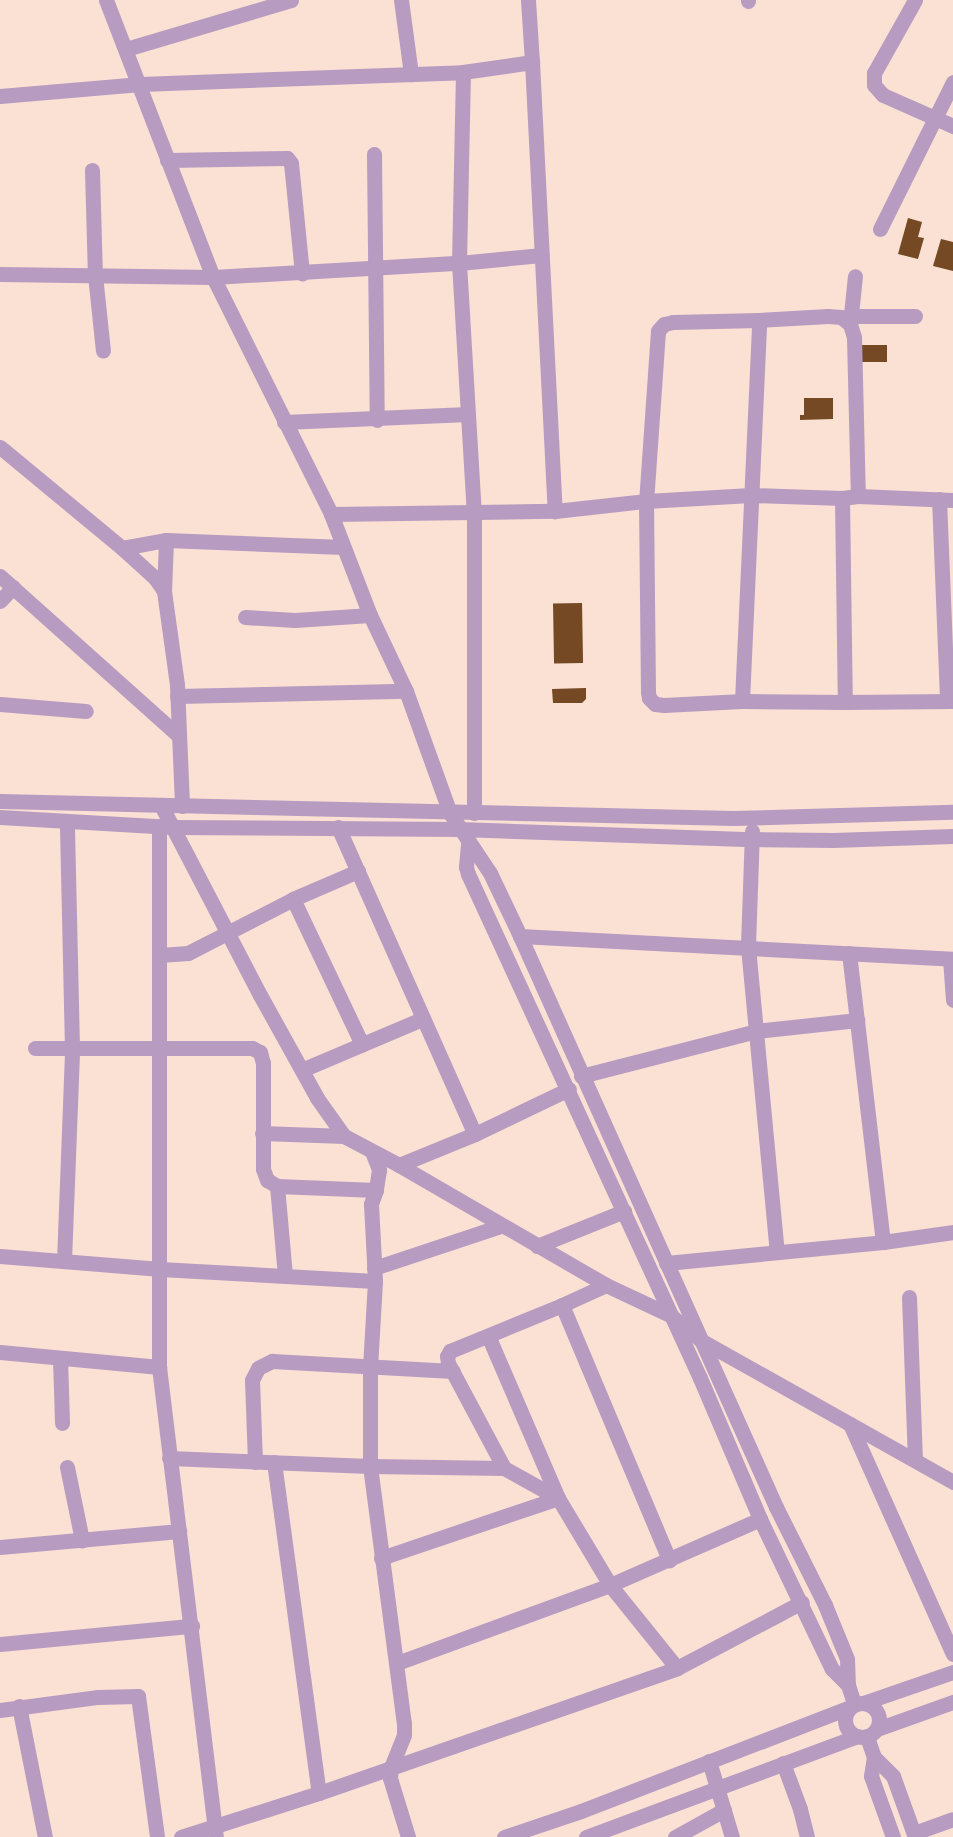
<!DOCTYPE html>
<style>
body{margin:0}
#map{position:relative;width:953px;height:1837px;overflow:hidden;background:#fae1d3;font-family:Overpass,sans-serif}
div>[style]{position:absolute}
[style*='--x']{left:calc(var(--x)*1px);top:calc(var(--y)*1px);width:calc(var(--w)*1px);rotate:calc(var(--a)*1deg)}
.building>*{inset:0;background:#754923;transform-origin:0 0}
.minor>*{height:15px;margin:-7.5px;padding:0 7.5px;transform-origin:7.5px;border-radius:7.5px;background:#b89bc1}
.minor>.ring{margin:-7.5px;padding:0;box-sizing:content-box;background:none;border:15px solid #b89bc1;border-radius:50%}
span{translate:-50% -50%;white-space:nowrap;text-align:center;line-height:1.15;-webkit-text-stroke:6px #fae1d3;paint-order:stroke}
</style>
<div id="map">
<div class="building">
<i style="clip-path:polygon(908px 218px,922px 222px,918px 237px,924px 238px,918px 259px,898px 254px)"></i>
<i style="clip-path:polygon(941px 239px,953px 242px,953px 271px,933px 266px)"></i>
<i style="left:857px;top:345px;width:30px;height:17px"></i>
<i style="clip-path:polygon(804px 398px,833px 398px,833px 419px,800px 420px,800px 415px,804px 415px)"></i>
<i style="left:582px;top:603px;width:60px;height:29px;rotate:89deg"></i>
<i style="clip-path:polygon(586px 688px,586px 699px,582px 703px,553px 703px,552px 689px)"></i>
</div>
<div class="minor">
<i style="--x:106;--y:0;--w:297;--a:68.9"></i>
<i style="--x:213;--y:277;--w:265;--a:63.5"></i>
<i style="--x:331;--y:514;--w:108;--a:68.9"></i>
<i style="--x:370;--y:615;--w:84;--a:64.7"></i>
<i style="--x:406;--y:691;--w:130;--a:70.2"></i>
<i style="--x:450;--y:813;--w:72;--a:56.3"></i>
<i style="--x:490;--y:873;--w:70;--a:64.5"></i>
<i style="--x:520;--y:936;--w:626;--a:65.85"></i>
<i style="--x:776;--y:1507;--w:110;--a:63.4"></i>
<i style="--x:825;--y:1605;--w:58;--a:67.8"></i>
<i style="--x:847;--y:1659;--w:26;--a:88"></i>
<i style="--x:848;--y:1685;--w:20;--a:72"></i>
<i style="--x:401;--y:0;--w:75;--a:82.3"></i>
<i style="--x:748;--y:0;--w:1;--a:90"></i>
<i style="--x:915;--y:0;--w:84;--a:119.3"></i>
<i style="--x:874;--y:73;--w:12;--a:90"></i>
<i style="--x:874;--y:85;--w:13;--a:48"></i>
<i style="--x:883;--y:95;--w:77;--a:23.9"></i>
<i style="--x:126;--y:49;--w:172;--a:-16.5"></i>
<i style="--x:532;--y:62;--w:450;--a:87.1"></i>
<i style="--x:463;--y:72;--w:191;--a:91.2"></i>
<i style="--x:459;--y:263;--w:250;--a:86.6"></i>
<i style="--x:474;--y:513;--w:300;--a:90"></i>
<i style="--x:0;--y:96;--w:141;--a:-4.9"></i>
<i style="--x:140;--y:84;--w:323;--a:-2.1"></i>
<i style="--x:463;--y:72;--w:70;--a:-8.2"></i>
<i style="--x:532;--y:62;--w:62;--a:-93.7"></i>
<i style="--x:374;--y:154;--w:266;--a:89.4"></i>
<i style="--x:167;--y:160;--w:120;--a:-1"></i>
<i style="--x:287;--y:158;--w:6;--a:51"></i>
<i style="--x:291;--y:163;--w:111;--a:84.3"></i>
<i style="--x:92;--y:170;--w:105;--a:88.4"></i>
<i style="--x:95;--y:275;--w:76;--a:84"></i>
<i style="--x:880;--y:229;--w:164;--a:-63.6"></i>
<i style="--x:0;--y:274;--w:213;--a:0.8"></i>
<i style="--x:213;--y:277;--w:246;--a:-3.3"></i>
<i style="--x:459;--y:263;--w:83;--a:-5.5"></i>
<i style="--x:853;--y:316;--w:62;--a:0"></i>
<i style="--x:759;--y:320;--w:86;--a:178.7"></i>
<i style="--x:673;--y:322;--w:9;--a:167"></i>
<i style="--x:664;--y:324;--w:9;--a:131"></i>
<i style="--x:658;--y:331;--w:170;--a:94"></i>
<i style="--x:646;--y:501;--w:191;--a:89.4"></i>
<i style="--x:648;--y:692;--w:6;--a:81"></i>
<i style="--x:649;--y:698;--w:8;--a:45"></i>
<i style="--x:655;--y:704;--w:9;--a:6"></i>
<i style="--x:664;--y:705;--w:78;--a:-2.9"></i>
<i style="--x:742;--y:701;--w:103;--a:0.6"></i>
<i style="--x:850;--y:324;--w:48;--a:-84.1"></i>
<i style="--x:284;--y:422;--w:184;--a:-2.5"></i>
<i style="--x:0;--y:447;--w:158;--a:39.6"></i>
<i style="--x:122;--y:548;--w:45;--a:42.3"></i>
<i style="--x:155;--y:578;--w:16;--a:55"></i>
<i style="--x:164;--y:591;--w:95;--a:82.1"></i>
<i style="--x:177;--y:685;--w:121;--a:87.6"></i>
<i style="--x:842;--y:498;--w:204;--a:89.2"></i>
<i style="--x:845;--y:702;--w:108;--a:-0.5"></i>
<i style="--x:939;--y:499;--w:202;--a:87.7"></i>
<i style="--x:331;--y:514;--w:224;--a:-0.8"></i>
<i style="--x:555;--y:511;--w:92;--a:-6.3"></i>
<i style="--x:646;--y:501;--w:105;--a:-3.3"></i>
<i style="--x:751;--y:495;--w:91;--a:1.9"></i>
<i style="--x:842;--y:498;--w:16;--a:-7"></i>
<i style="--x:858;--y:496;--w:95;--a:2.4"></i>
<i style="--x:166;--y:540;--w:177;--a:2.3"></i>
<i style="--x:122;--y:548;--w:45;--a:-10.3"></i>
<i style="--x:166;--y:540;--w:51;--a:92.2"></i>
<i style="--x:0;--y:576;--w:240;--a:41.8"></i>
<i style="--x:0;--y:601;--w:19;--a:-47"></i>
<i style="--x:245;--y:617;--w:50;--a:3.4"></i>
<i style="--x:295;--y:620;--w:75;--a:-3.8"></i>
<i style="--x:177;--y:696;--w:229;--a:-1.3"></i>
<i style="--x:742;--y:701;--w:381;--a:-87.4"></i>
<i style="--x:759;--y:320;--w:69;--a:-3.3"></i>
<i style="--x:828;--y:316;--w:13;--a:4"></i>
<i style="--x:841;--y:317;--w:11;--a:38"></i>
<i style="--x:850;--y:324;--w:14;--a:73"></i>
<i style="--x:854;--y:337;--w:159;--a:88.6"></i>
<i style="--x:0;--y:704;--w:86;--a:4.7"></i>
<i style="--x:0;--y:801;--w:733;--a:1.33"></i>
<i style="--x:733;--y:818;--w:220;--a:-1.6"></i>
<i style="--x:161;--y:805;--w:214;--a:62.5"></i>
<i style="--x:260;--y:995;--w:118;--a:61"></i>
<i style="--x:317;--y:1098;--w:47;--a:54.6"></i>
<i style="--x:344;--y:1136;--w:62;--a:27.8"></i>
<i style="--x:399;--y:1165;--w:239;--a:30.1"></i>
<i style="--x:606;--y:1285;--w:71;--a:25.1"></i>
<i style="--x:670;--y:1315;--w:41;--a:39.1"></i>
<i style="--x:702;--y:1341;--w:288;--a:29.3"></i>
<i style="--x:0;--y:817;--w:172;--a:3.3"></i>
<i style="--x:172;--y:827;--w:287;--a:0.4"></i>
<i style="--x:459;--y:829;--w:292;--a:2"></i>
<i style="--x:751;--y:839;--w:82;--a:0.7"></i>
<i style="--x:833;--y:840;--w:120;--a:-1.9"></i>
<i style="--x:159;--y:826;--w:541;--a:90"></i>
<i style="--x:159;--y:1367;--w:473;--a:83.1"></i>
<i style="--x:338;--y:827;--w:336;--a:66"></i>
<i style="--x:752;--y:831;--w:116;--a:92"></i>
<i style="--x:748;--y:947;--w:306;--a:84.6"></i>
<i style="--x:468;--y:844;--w:23;--a:95"></i>
<i style="--x:466;--y:867;--w:7;--a:74"></i>
<i style="--x:468;--y:874;--w:555;--a:65.28"></i>
<i style="--x:700;--y:1378;--w:153;--a:66.9"></i>
<i style="--x:760;--y:1519;--w:166;--a:64.4"></i>
<i style="--x:832;--y:1669;--w:23;--a:45"></i>
<i style="--x:293;--y:899;--w:161;--a:64.6"></i>
<i style="--x:520;--y:936;--w:434;--a:3"></i>
<i style="--x:849;--y:953;--w:291;--a:83.3"></i>
<i style="--x:159;--y:955;--w:29;--a:-4"></i>
<i style="--x:188;--y:953;--w:118;--a:-27.2"></i>
<i style="--x:293;--y:899;--w:71;--a:-23.3"></i>
<i style="--x:950;--y:959;--w:41;--a:85.8"></i>
<i style="--x:35;--y:1048;--w:217;--a:0"></i>
<i style="--x:252;--y:1048;--w:9;--a:27"></i>
<i style="--x:260;--y:1052;--w:11;--a:75"></i>
<i style="--x:263;--y:1063;--w:106;--a:90"></i>
<i style="--x:263;--y:1169;--w:12;--a:70"></i>
<i style="--x:267;--y:1180;--w:12;--a:31"></i>
<i style="--x:277;--y:1186;--w:99;--a:2.3"></i>
<i style="--x:304;--y:1069;--w:128;--a:-23"></i>
<i style="--x:581;--y:1076;--w:181;--a:-14.4"></i>
<i style="--x:756;--y:1031;--w:102;--a:-6.2"></i>
<i style="--x:262;--y:1133;--w:82;--a:2.1"></i>
<i style="--x:373;--y:1154;--w:17;--a:69"></i>
<i style="--x:379;--y:1170;--w:20;--a:99"></i>
<i style="--x:376;--y:1190;--w:15;--a:110"></i>
<i style="--x:371;--y:1204;--w:77;--a:87"></i>
<i style="--x:375;--y:1281;--w:87;--a:93.3"></i>
<i style="--x:370;--y:1368;--w:98;--a:90"></i>
<i style="--x:370;--y:1466;--w:259;--a:82.5"></i>
<i style="--x:404;--y:1723;--w:12;--a:90"></i>
<i style="--x:404;--y:1735;--w:35;--a:112"></i>
<i style="--x:391;--y:1768;--w:10;--a:96"></i>
<i style="--x:390;--y:1778;--w:62;--a:73"></i>
<i style="--x:399;--y:1165;--w:82;--a:-22.2"></i>
<i style="--x:475;--y:1134;--w:104;--a:-25.6"></i>
<i style="--x:277;--y:1186;--w:90;--a:84.9"></i>
<i style="--x:537;--y:1246;--w:94;--a:-21.9"></i>
<i style="--x:0;--y:1256;--w:161;--a:4.6"></i>
<i style="--x:160;--y:1269;--w:215;--a:3.2"></i>
<i style="--x:64;--y:1261;--w:213;--a:-87.8"></i>
<i style="--x:72;--y:1048;--w:226;--a:-91.3"></i>
<i style="--x:666;--y:1263;--w:218;--a:-5.5"></i>
<i style="--x:883;--y:1242;--w:71;--a:-8.1"></i>
<i style="--x:374;--y:1268;--w:133;--a:-18.4"></i>
<i style="--x:909;--y:1297;--w:163;--a:87.9"></i>
<i style="--x:562;--y:1305;--w:48;--a:-24.4"></i>
<i style="--x:0;--y:1352;--w:160;--a:5.4"></i>
<i style="--x:60;--y:1358;--w:65;--a:88.2"></i>
<i style="--x:850;--y:1424;--w:252;--a:65.9"></i>
<i style="--x:169;--y:1458;--w:201;--a:2.3"></i>
<i style="--x:370;--y:1466;--w:134;--a:0.9"></i>
<i style="--x:504;--y:1468;--w:62;--a:29.1"></i>
<i style="--x:558;--y:1498;--w:174;--a:-113.3"></i>
<i style="--x:255;--y:1462;--w:82;--a:-92.1"></i>
<i style="--x:252;--y:1380;--w:13;--a:-63"></i>
<i style="--x:258;--y:1368;--w:16;--a:-27"></i>
<i style="--x:272;--y:1361;--w:181;--a:3.2"></i>
<i style="--x:274;--y:1462;--w:334;--a:82.3"></i>
<i style="--x:67;--y:1467;--w:75;--a:78.4"></i>
<i style="--x:504;--y:1468;--w:119;--a:-118.1"></i>
<i style="--x:448;--y:1363;--w:7;--a:-98"></i>
<i style="--x:447;--y:1356;--w:6;--a:-59"></i>
<i style="--x:450;--y:1351;--w:121;--a:-22.3"></i>
<i style="--x:562;--y:1305;--w:277;--a:67.2"></i>
<i style="--x:0;--y:1547;--w:180;--a:-5.1"></i>
<i style="--x:381;--y:1558;--w:187;--a:-18.7"></i>
<i style="--x:558;--y:1498;--w:101;--a:59.1"></i>
<i style="--x:610;--y:1585;--w:107;--a:51.1"></i>
<i style="--x:0;--y:1644;--w:193;--a:-5.4"></i>
<i style="--x:397;--y:1663;--w:227;--a:-20.1"></i>
<i style="--x:610;--y:1585;--w:164;--a:-23.7"></i>
<i class="ring" style="left:845px;top:1703px;width:19px;height:19px"></i>
<i style="--x:863;--y:1703;--w:95;--a:-19"></i>
<i style="--x:19;--y:1706;--w:134;--a:78.8"></i>
<i style="--x:0;--y:1710;--w:99;--a:-7.6"></i>
<i style="--x:98;--y:1697;--w:40;--a:-1.4"></i>
<i style="--x:138;--y:1696;--w:142;--a:82.3"></i>
<i style="--x:877;--y:1729;--w:81;--a:-19.6"></i>
<i style="--x:867;--y:1737;--w:21;--a:71"></i>
<i style="--x:874;--y:1757;--w:27;--a:45"></i>
<i style="--x:893;--y:1776;--w:65;--a:70.2"></i>
<i style="--x:874;--y:1757;--w:19;--a:99"></i>
<i style="--x:871;--y:1776;--w:65;--a:70.2"></i>
<i style="--x:709;--y:1761;--w:79;--a:73.2"></i>
<i style="--x:783;--y:1763;--w:49;--a:69.7"></i>
<i style="--x:800;--y:1809;--w:29;--a:76"></i>
<i style="--x:914;--y:1833;--w:41;--a:-19.7"></i>
<i style="--x:181;--y:1837;--w:145;--a:-17.7"></i>
<i style="--x:319;--y:1793;--w:379;--a:-19.2"></i>
<i style="--x:677;--y:1668;--w:141;--a:-27.8"></i>
<i style="--x:504;--y:1837;--w:81;--a:-18.7"></i>
<i style="--x:581;--y:1811;--w:288;--a:-21.1"></i>
<i style="--x:586;--y:1837;--w:287;--a:-20.4"></i>
<i style="--x:675;--y:1837;--w:56;--a:-28.9"></i>
</div>
</div>
